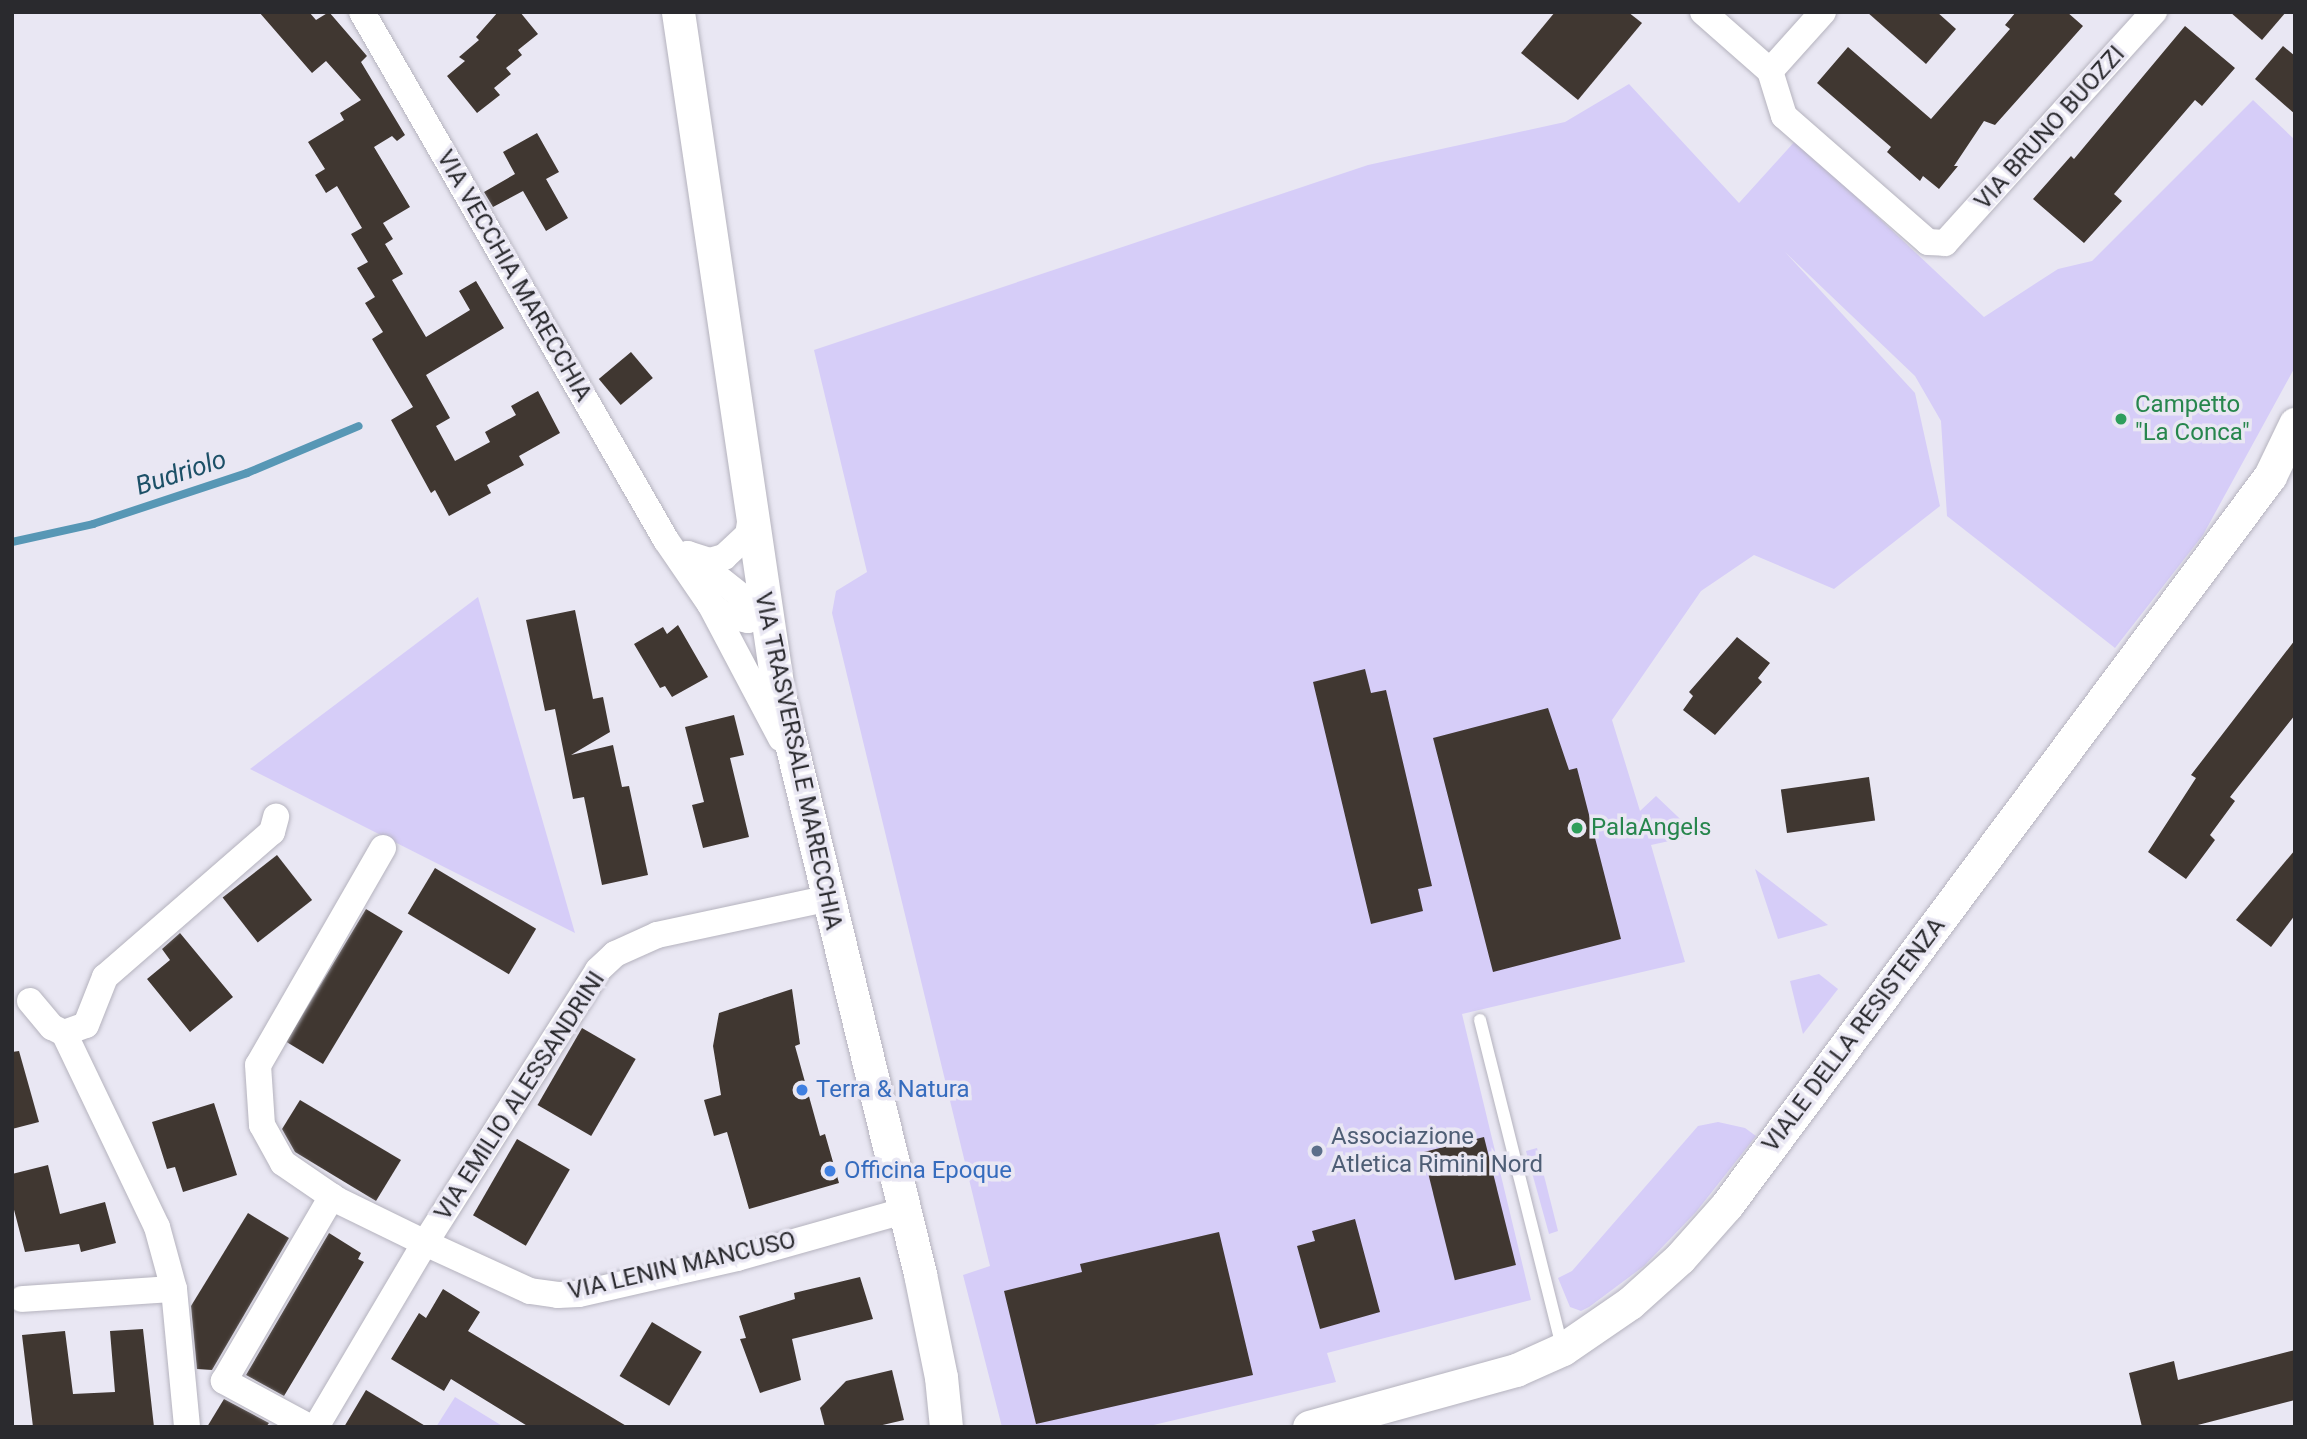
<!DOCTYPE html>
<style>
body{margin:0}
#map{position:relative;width:2307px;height:1439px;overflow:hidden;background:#e9e7f3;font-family:Roboto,sans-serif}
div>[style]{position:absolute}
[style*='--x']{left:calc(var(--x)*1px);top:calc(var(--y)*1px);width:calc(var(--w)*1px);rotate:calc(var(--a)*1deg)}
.green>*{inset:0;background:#d6cdf8}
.stream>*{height:8px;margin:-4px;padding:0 4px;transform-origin:4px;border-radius:4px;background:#5797b5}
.building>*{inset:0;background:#403731;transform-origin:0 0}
.roads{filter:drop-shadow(0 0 2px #b5b3be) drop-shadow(0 0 2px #b5b3be)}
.service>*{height:12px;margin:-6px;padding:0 6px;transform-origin:6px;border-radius:6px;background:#fff}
.minor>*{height:26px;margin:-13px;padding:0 13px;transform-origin:13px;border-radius:13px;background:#fff}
.tertiary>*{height:33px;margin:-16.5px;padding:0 16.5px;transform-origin:16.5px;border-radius:16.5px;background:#fff}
.dots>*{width:19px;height:19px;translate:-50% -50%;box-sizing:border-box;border:4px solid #e9e7f3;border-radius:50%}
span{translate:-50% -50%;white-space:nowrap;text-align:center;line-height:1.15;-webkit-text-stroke:7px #e9e7f3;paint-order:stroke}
.street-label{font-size:24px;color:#2a2a2e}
.leisure-label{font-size:24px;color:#27864d}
.left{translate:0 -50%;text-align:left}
.shop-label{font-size:24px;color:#366cbe}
.service-label{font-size:24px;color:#4e5e75}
.water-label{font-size:26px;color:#1c5067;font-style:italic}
.frame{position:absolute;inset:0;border:14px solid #2a2a2e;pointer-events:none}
</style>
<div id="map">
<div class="green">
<i style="clip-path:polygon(1629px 84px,1739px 203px,1796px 140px,1984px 317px,2058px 269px,2092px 261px,2253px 100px,2295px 140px,2295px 367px,2203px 535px,2115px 648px,1947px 516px,1941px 421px,1915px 376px,1785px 252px,1915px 393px,1940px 506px,1834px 589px,1754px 555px,1701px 591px,1612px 720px,1640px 811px,1656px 796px,1697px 835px,1651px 845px,1685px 962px,1462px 1014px,1531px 1300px,1327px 1353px,1336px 1382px,1145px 1427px,1002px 1427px,963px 1275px,990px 1266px,832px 613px,836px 591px,867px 572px,814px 350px,1368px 165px,1565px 122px)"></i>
<i style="clip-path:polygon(478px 597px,575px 933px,250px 769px)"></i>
<i style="clip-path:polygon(1755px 869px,1828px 925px,1778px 939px)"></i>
<i style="clip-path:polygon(1819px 974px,1838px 989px,1803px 1034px,1790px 981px)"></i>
<i style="clip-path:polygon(1718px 1122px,1745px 1128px,1756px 1136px,1696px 1212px,1644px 1266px,1589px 1307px,1581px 1311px,1570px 1307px,1558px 1278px,1572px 1271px,1698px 1126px)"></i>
<i style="clip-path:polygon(1537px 1148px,1558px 1231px,1549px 1234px,1526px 1151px)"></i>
<i style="clip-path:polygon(455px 1397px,504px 1427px,436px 1427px)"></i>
</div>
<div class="stream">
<i style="--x:12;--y:542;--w:83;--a:-12.5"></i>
<i style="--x:93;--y:524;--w:162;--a:-18.3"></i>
<i style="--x:247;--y:473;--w:121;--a:-22.8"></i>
</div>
<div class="building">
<i style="clip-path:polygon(259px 12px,309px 12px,316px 20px,329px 12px,367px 56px,361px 62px,405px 135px,397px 141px,392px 136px,374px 147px,410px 207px,383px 223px,393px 239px,385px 244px,403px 274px,392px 280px,426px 337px,470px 310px,459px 291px,476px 281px,504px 328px,426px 375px,450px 418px,436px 426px,455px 461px,490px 442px,485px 432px,516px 415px,511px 406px,538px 391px,560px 433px,519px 456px,524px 465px,487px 485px,491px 493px,449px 516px,435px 490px,431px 493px,391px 420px,413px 407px,372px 339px,383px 332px,365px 303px,375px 297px,357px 268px,368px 262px,351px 234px,362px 228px,337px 186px,326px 193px,315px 175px,325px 169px,308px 142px,344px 120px,340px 113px,361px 100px,326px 61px,312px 73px)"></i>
<i style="clip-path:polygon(498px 12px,520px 12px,538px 34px,518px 50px,522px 55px,506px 68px,511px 74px,494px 88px,500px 95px,477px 113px,447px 76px,465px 61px,459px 57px,479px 40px,476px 37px)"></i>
<i style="clip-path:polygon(1555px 12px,1628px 12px,1642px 23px,1578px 100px,1521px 53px)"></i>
<i style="clip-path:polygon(1867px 12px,1937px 12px,1956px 29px,1926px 64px)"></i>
<i style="clip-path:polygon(2016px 12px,2067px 12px,2083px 26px,1995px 125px,1984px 121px,1954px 166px,1958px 166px,1939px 189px,1923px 176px,1920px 181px,1887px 152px,1891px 147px,1817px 83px,1848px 47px,1931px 119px,2010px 29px,2005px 25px)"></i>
<i style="clip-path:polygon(2230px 12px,2286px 12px,2262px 40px)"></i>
<i style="clip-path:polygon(2185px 26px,2235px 68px,2202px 106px,2195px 100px,2114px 194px,2122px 201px,2084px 243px,2033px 199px,2071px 156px,2074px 159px)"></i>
<i style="clip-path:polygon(2283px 46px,2295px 56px,2295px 114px,2255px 79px)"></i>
<i style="clip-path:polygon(537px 133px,559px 172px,546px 179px,568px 218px,546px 231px,523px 191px,493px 207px,484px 192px,515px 174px,503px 152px)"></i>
<i style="left:631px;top:352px;width:34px;height:42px;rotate:50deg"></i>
<i style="clip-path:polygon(575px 610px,593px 699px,603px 697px,610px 732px,571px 755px,613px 745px,622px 787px,629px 786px,648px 875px,602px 885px,584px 797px,573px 799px,555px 709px,545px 711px,526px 620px)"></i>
<i style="clip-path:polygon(678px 625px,708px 677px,672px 697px,665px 686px,660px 688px,634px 644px,663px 627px,667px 634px)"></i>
<i style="clip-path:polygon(1737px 637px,1770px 663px,1758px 678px,1762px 682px,1715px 735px,1683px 710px,1693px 696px,1689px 692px)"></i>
<i style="clip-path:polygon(2295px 640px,2295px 715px,2230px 797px,2235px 801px,2210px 835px,2215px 840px,2186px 879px,2148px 852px,2196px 778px,2191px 775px)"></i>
<i style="clip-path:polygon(1365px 669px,1371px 693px,1386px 690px,1432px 886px,1418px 889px,1423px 911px,1371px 924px,1313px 682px)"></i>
<i style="clip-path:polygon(1548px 708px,1569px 770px,1577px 768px,1621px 939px,1493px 972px,1433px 738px)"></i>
<i style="clip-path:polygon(734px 715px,744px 755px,730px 758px,749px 837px,703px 848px,692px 805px,704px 802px,685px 727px)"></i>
<i style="left:1869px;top:777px;width:44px;height:89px;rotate:82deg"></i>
<i style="clip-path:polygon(2295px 850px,2295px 915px,2271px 947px,2236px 920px)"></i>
<i style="left:277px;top:855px;width:57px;height:69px;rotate:52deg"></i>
<i style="left:435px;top:868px;width:118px;height:53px;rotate:31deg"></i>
<i style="left:366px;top:909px;width:43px;height:155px;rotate:31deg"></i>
<i style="clip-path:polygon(180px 933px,233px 997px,190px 1032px,147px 979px,170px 960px,162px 949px)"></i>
<i style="clip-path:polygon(792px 989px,800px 1044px,795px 1046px,820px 1136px,825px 1134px,839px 1183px,749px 1209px,727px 1132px,714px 1136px,704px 1100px,721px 1095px,713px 1046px,719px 1013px)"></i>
<i style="left:582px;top:1028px;width:62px;height:89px;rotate:30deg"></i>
<i style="clip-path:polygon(19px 1051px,39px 1122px,12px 1129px,12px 1052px)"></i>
<i style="clip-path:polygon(300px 1100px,401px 1160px,376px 1201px,295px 1152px,282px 1129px)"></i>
<i style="clip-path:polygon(214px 1103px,237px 1175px,183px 1192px,175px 1167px,167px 1169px,152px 1122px)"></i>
<i style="left:1484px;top:1137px;width:132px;height:63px;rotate:76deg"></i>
<i style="left:517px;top:1139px;width:61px;height:88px;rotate:30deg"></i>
<i style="clip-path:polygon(48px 1165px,60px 1214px,105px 1202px,116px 1243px,81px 1252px,79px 1244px,25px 1252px,12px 1202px,12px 1174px)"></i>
<i style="clip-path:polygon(248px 1213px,289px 1238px,212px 1370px,197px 1369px,191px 1306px)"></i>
<i style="clip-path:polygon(1355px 1219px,1380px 1312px,1320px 1329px,1297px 1246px,1315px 1241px,1312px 1231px)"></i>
<i style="clip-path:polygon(1219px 1232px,1253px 1375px,1036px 1424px,1004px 1291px,1082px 1272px,1080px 1264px)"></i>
<i style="clip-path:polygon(329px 1233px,361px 1253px,358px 1259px,364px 1262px,284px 1396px,246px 1375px)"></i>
<i style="clip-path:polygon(860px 1277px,873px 1319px,792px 1339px,801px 1380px,760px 1393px,740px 1339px,746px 1338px,739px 1316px,795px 1299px,794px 1293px)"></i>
<i style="clip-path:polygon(443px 1289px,480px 1312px,468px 1331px,628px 1427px,529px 1427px,451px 1379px,444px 1391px,391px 1359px,419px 1313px,426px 1318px)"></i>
<i style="left:652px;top:1322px;width:58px;height:63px;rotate:31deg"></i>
<i style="clip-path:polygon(143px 1329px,154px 1427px,33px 1427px,22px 1335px,65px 1331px,73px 1394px,115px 1392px,110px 1331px)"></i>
<i style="clip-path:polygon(2295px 1350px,2295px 1400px,2190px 1427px,2142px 1427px,2129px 1373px,2174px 1361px,2178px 1380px)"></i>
<i style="clip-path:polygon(892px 1370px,904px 1420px,874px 1427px,825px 1427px,820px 1408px,846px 1381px)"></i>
<i style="clip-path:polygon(366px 1390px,427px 1427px,344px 1427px)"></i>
<i style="clip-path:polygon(224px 1399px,269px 1423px,266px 1427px,207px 1427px)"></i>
</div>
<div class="roads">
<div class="service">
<i style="--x:1480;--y:1020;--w:336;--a:75.9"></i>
</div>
<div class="minor">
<i style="--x:362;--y:12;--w:609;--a:60.07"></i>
<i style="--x:666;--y:540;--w:78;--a:55.5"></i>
<i style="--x:710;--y:604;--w:152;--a:62.1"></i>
<i style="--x:1703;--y:12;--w:89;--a:41.4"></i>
<i style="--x:1823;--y:12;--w:79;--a:131.9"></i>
<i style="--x:1770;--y:71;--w:47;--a:72.7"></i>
<i style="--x:1784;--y:116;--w:191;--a:41.2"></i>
<i style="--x:1928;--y:242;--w:17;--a:3"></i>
<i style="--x:1945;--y:243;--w:312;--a:-47.9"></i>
<i style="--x:688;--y:554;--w:98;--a:38.4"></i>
<i style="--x:765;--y:615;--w:18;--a:164"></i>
<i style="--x:748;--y:620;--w:25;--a:-168"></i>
<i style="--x:724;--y:615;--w:18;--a:-142"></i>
<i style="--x:688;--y:554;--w:23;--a:18"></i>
<i style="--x:710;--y:561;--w:15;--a:-16"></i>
<i style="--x:724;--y:557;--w:33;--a:-43"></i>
<i style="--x:748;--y:535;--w:19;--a:-81"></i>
<i style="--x:383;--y:848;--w:250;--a:119.9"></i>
<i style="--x:258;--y:1065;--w:60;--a:86.2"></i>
<i style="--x:262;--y:1125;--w:43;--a:61.1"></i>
<i style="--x:283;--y:1163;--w:65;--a:34.4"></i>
<i style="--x:337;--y:1200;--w:98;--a:26"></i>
<i style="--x:425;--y:1243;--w:115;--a:24.6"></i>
<i style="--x:530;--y:1291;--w:28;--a:8"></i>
<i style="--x:558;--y:1295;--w:21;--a:-3"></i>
<i style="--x:579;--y:1294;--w:162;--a:-12.8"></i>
<i style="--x:737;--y:1258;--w:173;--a:-15.8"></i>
<i style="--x:30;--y:1001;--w:34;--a:50"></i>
<i style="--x:52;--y:1027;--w:13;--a:27"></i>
<i style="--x:64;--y:1033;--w:215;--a:64.4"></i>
<i style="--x:157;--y:1227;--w:64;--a:74.7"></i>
<i style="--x:174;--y:1289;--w:139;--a:84.6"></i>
<i style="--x:64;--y:1033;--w:23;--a:-20"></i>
<i style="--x:86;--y:1025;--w:52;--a:-68.4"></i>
<i style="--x:105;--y:977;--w:221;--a:-41"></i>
<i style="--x:272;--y:832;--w:16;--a:-75"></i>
<i style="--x:22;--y:1299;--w:152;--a:-3.8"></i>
<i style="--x:309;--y:1427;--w:97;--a:-151.6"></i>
<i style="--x:224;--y:1381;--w:214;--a:-59.7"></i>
<i style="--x:316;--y:1427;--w:214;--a:-59.4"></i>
<i style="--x:425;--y:1243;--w:323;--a:-57.6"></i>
<i style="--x:598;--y:970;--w:23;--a:-43"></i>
<i style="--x:615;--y:954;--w:46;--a:-24.3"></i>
<i style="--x:657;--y:935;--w:172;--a:-12.1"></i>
</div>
<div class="tertiary">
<i style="--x:678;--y:12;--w:685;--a:81.61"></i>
<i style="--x:778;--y:690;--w:601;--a:76.33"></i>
<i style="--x:920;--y:1274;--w:105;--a:78.5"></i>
<i style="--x:941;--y:1377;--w:50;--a:84.3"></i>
<i style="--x:1309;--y:1427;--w:215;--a:-15.4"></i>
<i style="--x:1516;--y:1370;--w:51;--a:-24.1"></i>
<i style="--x:1563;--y:1349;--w:81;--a:-34.5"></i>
<i style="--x:1630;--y:1303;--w:67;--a:-42"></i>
<i style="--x:1680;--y:1258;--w:71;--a:-48.4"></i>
<i style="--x:1727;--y:1205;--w:909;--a:-53.32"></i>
<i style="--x:2270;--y:476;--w:58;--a:-64.3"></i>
</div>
</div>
<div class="dots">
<i style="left:2121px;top:419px;background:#2e9e5b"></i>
<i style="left:1577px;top:828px;background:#2e9e5b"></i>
<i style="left:802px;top:1090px;background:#3f7fe0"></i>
<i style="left:1317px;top:1151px;background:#5c6f8a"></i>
<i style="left:830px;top:1171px;background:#3f7fe0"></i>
</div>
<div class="street-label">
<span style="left:2050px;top:128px;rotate:-48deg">VIA BRUNO BUOZZI</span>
<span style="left:514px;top:276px;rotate:60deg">VIA VECCHIA MARECCHIA</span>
<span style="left:798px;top:761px;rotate:78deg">VIA TRASVERSALE MARECCHIA</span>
<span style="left:1854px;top:1035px;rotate:-53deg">VIALE DELLA RESISTENZA</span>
<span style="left:520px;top:1096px;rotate:-57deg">VIA EMILIO ALESSANDRINI</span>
<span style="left:682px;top:1266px;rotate:-13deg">VIA LENIN MANCUSO</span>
</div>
<div class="leisure-label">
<span class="left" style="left:2135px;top:419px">Campetto<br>"La Conca"</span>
<span class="left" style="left:1591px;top:828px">PalaAngels</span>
</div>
<div class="shop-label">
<span class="left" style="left:816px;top:1090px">Terra &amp; Natura</span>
<span class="left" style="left:844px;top:1171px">Officina Epoque</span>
</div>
<div class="service-label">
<span class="left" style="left:1331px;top:1151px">Associazione<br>Atletica Rimini Nord</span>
</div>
<div class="water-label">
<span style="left:181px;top:473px;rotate:-18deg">Budriolo</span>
</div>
<div class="frame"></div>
</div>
